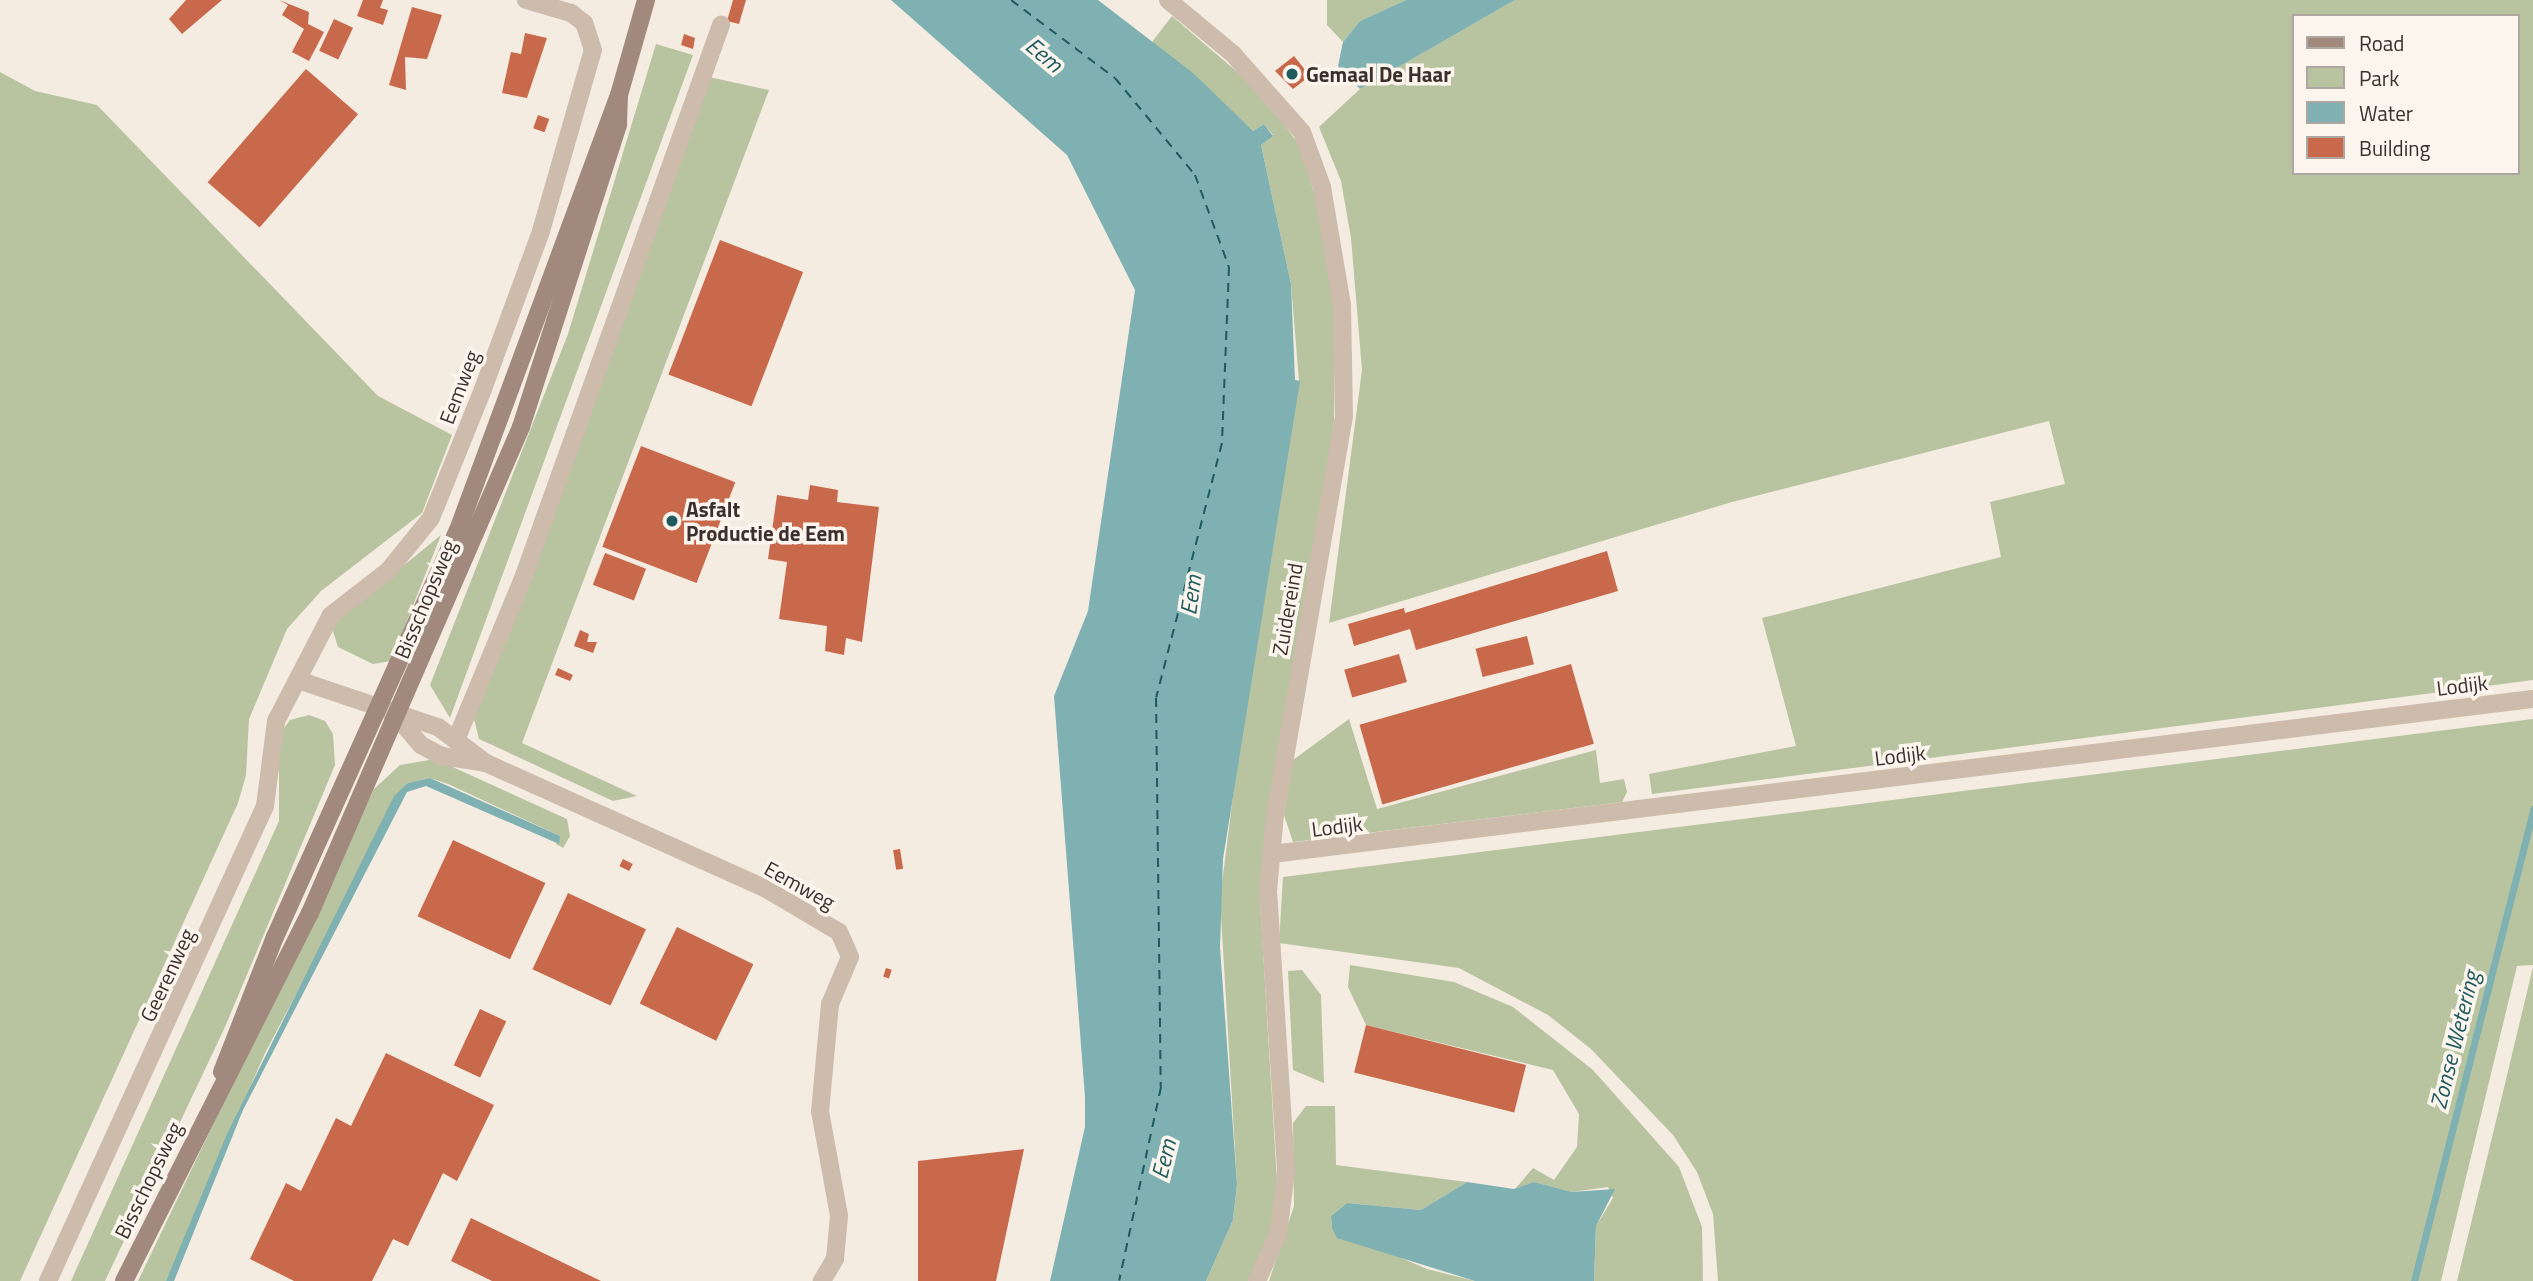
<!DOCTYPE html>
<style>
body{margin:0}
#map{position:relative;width:2533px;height:1281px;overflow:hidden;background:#f4ebe1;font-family:"Titillium Web",sans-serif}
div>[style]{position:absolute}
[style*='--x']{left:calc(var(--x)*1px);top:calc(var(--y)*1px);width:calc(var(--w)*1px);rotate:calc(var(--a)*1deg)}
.green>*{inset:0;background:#b8c4a0}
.water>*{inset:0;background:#7fb0b2}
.stream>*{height:7px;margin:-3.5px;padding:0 3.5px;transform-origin:3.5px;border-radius:3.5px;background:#7fb0b2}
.ferry>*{height:2px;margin-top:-1px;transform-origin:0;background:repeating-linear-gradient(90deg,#1f5a5e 0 9px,transparent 0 16px)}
.building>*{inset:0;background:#c8694b;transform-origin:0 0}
.minor>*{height:18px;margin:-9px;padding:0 9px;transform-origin:9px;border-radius:9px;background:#cdbbac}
.secondary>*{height:18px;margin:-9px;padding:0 9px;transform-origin:9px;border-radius:9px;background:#a18a7d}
.dots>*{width:19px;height:19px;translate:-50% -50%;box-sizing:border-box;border:4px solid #fbf5ee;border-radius:50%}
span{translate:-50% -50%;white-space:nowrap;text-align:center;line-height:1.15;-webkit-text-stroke:7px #fbf5ee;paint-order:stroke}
.poi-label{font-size:21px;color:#3b302b;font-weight:700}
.left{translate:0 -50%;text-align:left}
.street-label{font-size:21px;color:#3b302b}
.water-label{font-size:23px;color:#1f5a5e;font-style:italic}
.legend{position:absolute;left:2292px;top:14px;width:228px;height:161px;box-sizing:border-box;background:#fbf5ee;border:2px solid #aea6a0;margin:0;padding:9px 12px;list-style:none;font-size:21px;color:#3b302b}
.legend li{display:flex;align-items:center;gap:14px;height:35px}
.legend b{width:35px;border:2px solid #aea6a0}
</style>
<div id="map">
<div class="green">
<i style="clip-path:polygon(1327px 0,1406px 0,1360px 21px,1343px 42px,1327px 25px)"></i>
<i style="clip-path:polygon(evenodd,1515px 0,2533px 0,2533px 680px,1652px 794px,1649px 774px,1796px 746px,1762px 618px,2001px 557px,1990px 502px,2065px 484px,2049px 421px,1732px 502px,1329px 623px,1362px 370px,1351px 238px,1341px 181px,1319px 127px,1360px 89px,1515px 0,2293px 16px,2517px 16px,2517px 173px,2293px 173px,2293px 16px)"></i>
<i style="clip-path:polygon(1172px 16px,1257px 89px,1298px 143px,1316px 198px,1335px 308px,1334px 422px,1260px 901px,1277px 1181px,1270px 1232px,1248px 1281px,1206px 1281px,1233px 1220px,1237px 1184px,1220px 899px,1243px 717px,1299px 381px,1291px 284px,1261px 145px,1273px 135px,1264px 124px,1253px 131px,1152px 42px)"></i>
<i style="clip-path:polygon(656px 44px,693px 55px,450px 718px,430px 685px,568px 334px)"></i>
<i style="clip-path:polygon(0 72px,35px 91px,97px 105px,378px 396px,452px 435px,422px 513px,321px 591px,287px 629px,249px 719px,246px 775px,238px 803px,20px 1281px,0 1281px)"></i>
<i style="clip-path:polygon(709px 77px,769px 90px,522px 743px,637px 796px,613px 801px,479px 739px,474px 719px)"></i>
<i style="clip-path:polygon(441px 535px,391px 661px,373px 664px,338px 647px,331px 625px)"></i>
<i style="clip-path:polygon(309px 715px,325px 721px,333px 734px,335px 765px,225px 1027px,105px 1281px,71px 1281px,279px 821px,279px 735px,290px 720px)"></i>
<i style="clip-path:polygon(1349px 719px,1377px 809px,1596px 750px,1600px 783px,1624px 779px,1627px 792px,1622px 802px,1293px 842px,1284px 815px,1293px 760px)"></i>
<i style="clip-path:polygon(2533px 719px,2533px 965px,2517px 966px,2441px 1281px,1718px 1281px,1713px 1214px,1697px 1172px,1673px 1135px,1591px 1049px,1548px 1015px,1459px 968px,1279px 943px,1283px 877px)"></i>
<i style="clip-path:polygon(435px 759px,567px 819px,570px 836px,563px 848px,556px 844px,560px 836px,448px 784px,430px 778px,408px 783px,265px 1053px,166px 1281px,138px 1281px,374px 789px,400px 765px)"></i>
<i style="clip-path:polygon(1350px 965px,1454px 982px,1513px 1007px,1593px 1070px,1679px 1167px,1702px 1227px,1703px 1281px,1594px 1281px,1596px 1226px,1613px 1198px,1608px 1187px,1572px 1192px,1534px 1182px,1515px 1189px,1533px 1168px,1554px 1180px,1577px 1147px,1579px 1114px,1553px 1070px,1366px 1025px,1348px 987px)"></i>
<i style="clip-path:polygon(2533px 967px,2533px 1281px,2457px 1281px,2497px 1117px)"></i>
<i style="clip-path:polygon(1302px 970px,1321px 995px,1324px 1083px,1293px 1070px,1288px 971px)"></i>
<i style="clip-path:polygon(1306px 1106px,1335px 1106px,1336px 1165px,1467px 1182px,1421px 1210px,1347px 1203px,1331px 1216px,1332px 1228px,1427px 1269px,1475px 1281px,1269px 1281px,1294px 1206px,1293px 1123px)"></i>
</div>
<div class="water">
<i style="clip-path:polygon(891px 0,1098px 0,1193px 73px,1253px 131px,1264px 124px,1273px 136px,1261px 145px,1291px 284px,1295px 380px,1300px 381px,1223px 859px,1220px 947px,1237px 1184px,1233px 1220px,1206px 1281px,1050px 1281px,1085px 1127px,1085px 1097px,1054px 696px,1088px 611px,1135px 290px,1067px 155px)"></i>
<i style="clip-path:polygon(1406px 0,1515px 0,1360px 89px,1338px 66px,1343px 42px,1360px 21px)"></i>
<i style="clip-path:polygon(430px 778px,560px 836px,559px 844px,426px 786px,407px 792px,243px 1110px,174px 1281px,166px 1281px,227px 1134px,394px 796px,408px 783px)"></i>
<i style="clip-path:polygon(1467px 1182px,1514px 1189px,1534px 1182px,1572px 1192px,1615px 1189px,1596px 1226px,1594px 1281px,1475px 1281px,1337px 1238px,1332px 1228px,1331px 1216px,1347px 1203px,1421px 1210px)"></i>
</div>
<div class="stream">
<i style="--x:2414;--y:1281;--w:487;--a:-75.8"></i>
</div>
<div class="ferry">
<i style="--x:1011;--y:0;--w:130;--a:36.9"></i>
<i style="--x:1115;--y:78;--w:126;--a:50.5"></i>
<i style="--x:1195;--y:175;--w:98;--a:69.7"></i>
<i style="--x:1229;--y:267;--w:176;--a:92.3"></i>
<i style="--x:1222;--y:443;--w:263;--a:104.5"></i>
<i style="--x:1156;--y:698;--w:389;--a:89.3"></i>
<i style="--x:1161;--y:1087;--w:198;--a:102.2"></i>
</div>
<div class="building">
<i style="clip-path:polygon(186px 0,222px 0,182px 34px,169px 19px)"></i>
<i style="clip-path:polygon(279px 0,309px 12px,308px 24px,324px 32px,309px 61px,292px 52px,304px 29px,282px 15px,288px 5px)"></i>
<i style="clip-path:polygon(363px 0,383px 0,380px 8px,388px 10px,383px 25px,357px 16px)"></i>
<i style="clip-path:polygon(733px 0,746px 0,739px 24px,727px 21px)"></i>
<i style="clip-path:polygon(412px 7px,442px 15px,427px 59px,405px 57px,406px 90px,389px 85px)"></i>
<i style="left:334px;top:19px;width:21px;height:35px;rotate:25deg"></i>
<i style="clip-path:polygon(525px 33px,547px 38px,527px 98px,502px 93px,511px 52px,521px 54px)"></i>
<i style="clip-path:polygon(684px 34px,695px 38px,693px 49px,681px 45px)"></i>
<i style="clip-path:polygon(1294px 56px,1310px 76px,1293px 89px,1275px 71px)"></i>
<i style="left:306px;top:69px;width:69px;height:150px;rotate:41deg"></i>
<i style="left:538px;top:115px;width:12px;height:14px;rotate:20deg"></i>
<i style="left:720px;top:240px;width:89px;height:144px;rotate:21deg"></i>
<i style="left:641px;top:446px;width:101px;height:108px;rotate:21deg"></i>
<i style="clip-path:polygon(810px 485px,838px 490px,837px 502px,879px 507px,862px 642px,846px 638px,844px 655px,825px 651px,827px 626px,779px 619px,787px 562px,768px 559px,777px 495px,808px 500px)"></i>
<i style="clip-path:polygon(1607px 551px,1618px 591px,1416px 650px,1410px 629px,1354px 646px,1348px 624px,1404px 608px,1405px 613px)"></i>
<i style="left:605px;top:553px;width:44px;height:34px;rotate:21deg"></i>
<i style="clip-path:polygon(580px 630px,589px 634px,587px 642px,597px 642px,593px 653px,574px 646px)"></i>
<i style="left:1527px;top:636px;width:29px;height:53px;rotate:76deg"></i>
<i style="left:1399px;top:654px;width:29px;height:57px;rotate:74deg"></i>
<i style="left:1571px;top:664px;width:83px;height:220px;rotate:74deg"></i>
<i style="clip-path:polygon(558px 668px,573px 675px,570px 681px,555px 675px)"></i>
<i style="left:453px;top:840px;width:102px;height:84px;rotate:25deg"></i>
<i style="left:900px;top:849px;width:20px;height:7px;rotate:81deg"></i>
<i style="left:623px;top:859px;width:11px;height:8px;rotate:27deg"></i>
<i style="left:568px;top:893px;width:86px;height:84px;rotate:25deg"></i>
<i style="left:677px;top:927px;width:85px;height:85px;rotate:26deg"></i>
<i style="left:886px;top:968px;width:6px;height:9px;rotate:18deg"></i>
<i style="left:480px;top:1009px;width:29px;height:62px;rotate:25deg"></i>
<i style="left:1366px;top:1025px;width:165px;height:49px;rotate:14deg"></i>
<i style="clip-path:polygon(386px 1053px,494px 1105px,457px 1181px,443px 1173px,408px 1246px,393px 1239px,372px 1281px,294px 1281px,250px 1259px,286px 1183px,301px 1191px,336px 1118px,351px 1126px)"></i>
<i style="clip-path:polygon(1024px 1149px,996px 1281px,918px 1281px,918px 1161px)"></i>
<i style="clip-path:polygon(471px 1218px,601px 1281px,492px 1281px,451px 1261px)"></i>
</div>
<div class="minor">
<i style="--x:1168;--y:0;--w:85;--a:39.7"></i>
<i style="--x:1233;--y:54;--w:104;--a:48.5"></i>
<i style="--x:1302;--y:132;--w:59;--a:70"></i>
<i style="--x:1322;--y:187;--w:120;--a:80.4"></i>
<i style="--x:1342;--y:305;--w:111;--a:89"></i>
<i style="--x:1344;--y:416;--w:404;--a:99.8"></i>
<i style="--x:1275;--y:814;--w:77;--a:95.2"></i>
<i style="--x:1268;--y:891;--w:282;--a:86.3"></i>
<i style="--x:1286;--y:1172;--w:63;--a:97.4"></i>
<i style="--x:1278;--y:1234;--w:51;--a:114.1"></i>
<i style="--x:298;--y:680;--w:148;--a:18.6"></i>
<i style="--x:438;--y:727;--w:60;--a:36.9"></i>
<i style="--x:486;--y:763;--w:309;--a:24.2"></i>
<i style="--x:768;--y:890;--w:82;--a:30.6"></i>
<i style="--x:839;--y:932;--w:27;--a:66"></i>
<i style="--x:850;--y:957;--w:51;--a:113.1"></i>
<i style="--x:830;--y:1004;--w:107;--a:95.3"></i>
<i style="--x:820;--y:1111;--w:107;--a:79.7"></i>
<i style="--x:839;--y:1216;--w:43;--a:95.3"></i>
<i style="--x:835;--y:1259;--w:26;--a:121"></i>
<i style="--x:399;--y:719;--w:34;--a:50"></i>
<i style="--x:421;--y:745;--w:24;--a:28"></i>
<i style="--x:442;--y:756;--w:45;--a:9"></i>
<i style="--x:456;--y:740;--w:172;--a:-67.5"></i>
<i style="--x:522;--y:581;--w:591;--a:-70.31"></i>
<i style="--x:1272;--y:854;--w:1270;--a:-7.01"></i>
<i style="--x:48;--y:1281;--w:522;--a:-65.45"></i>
<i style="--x:265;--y:806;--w:86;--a:-82.6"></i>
<i style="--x:276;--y:721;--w:119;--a:-62.6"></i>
<i style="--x:331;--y:615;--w:72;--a:-37.7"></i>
<i style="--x:388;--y:571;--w:68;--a:-50.9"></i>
<i style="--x:431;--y:518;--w:139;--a:-68"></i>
<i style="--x:483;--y:389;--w:168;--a:-69.8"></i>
<i style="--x:541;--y:231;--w:188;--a:-74"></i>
<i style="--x:593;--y:50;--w:28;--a:-108"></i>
<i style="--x:584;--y:23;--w:16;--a:-142"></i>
<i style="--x:571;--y:13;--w:47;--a:-163.9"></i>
</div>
<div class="secondary">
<i style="--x:222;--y:1072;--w:145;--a:-68.6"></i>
<i style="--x:275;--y:937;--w:446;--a:-65.8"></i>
<i style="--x:458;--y:530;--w:464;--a:-69.7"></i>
<i style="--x:619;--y:95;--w:99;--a:-74.1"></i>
<i style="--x:124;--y:1281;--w:412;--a:-63.2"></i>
<i style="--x:310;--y:913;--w:530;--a:-66.53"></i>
<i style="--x:521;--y:427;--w:318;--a:-72.2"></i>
<i style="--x:618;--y:124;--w:29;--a:-88"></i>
</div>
<div class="dots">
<i style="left:1292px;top:74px;background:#1f5a5e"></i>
<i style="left:672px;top:521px;background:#1f5a5e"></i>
</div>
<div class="poi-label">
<span class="left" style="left:1306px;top:74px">Gemaal De Haar</span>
<span class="left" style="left:686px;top:521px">Asfalt<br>Productie de Eem</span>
</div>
<div class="street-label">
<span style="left:459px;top:387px;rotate:-69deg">Eemweg</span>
<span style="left:425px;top:599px;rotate:-67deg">Bisschopsweg</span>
<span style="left:1287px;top:609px;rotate:-80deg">Zuidereind</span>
<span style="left:2462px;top:685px;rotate:-7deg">Lodijk</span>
<span style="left:1900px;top:755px;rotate:-7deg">Lodijk</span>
<span style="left:1337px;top:826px;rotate:-7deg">Lodijk</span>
<span style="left:800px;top:885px;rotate:29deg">Eemweg</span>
<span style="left:167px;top:975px;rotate:-65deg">Geerenweg</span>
<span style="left:148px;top:1180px;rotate:-64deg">Bisschopsweg</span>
</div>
<div class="water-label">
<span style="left:1044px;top:55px;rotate:40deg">Eem</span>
<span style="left:1191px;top:595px;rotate:-82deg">Eem</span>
<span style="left:2455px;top:1040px;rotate:-76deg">Zonse Wetering</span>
<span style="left:1164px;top:1159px;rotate:-76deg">Eem</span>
</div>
<ul class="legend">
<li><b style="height:9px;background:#a18a7d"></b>Road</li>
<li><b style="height:19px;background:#b8c4a0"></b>Park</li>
<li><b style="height:19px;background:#7fb0b2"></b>Water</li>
<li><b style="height:19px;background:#c8694b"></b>Building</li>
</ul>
</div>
